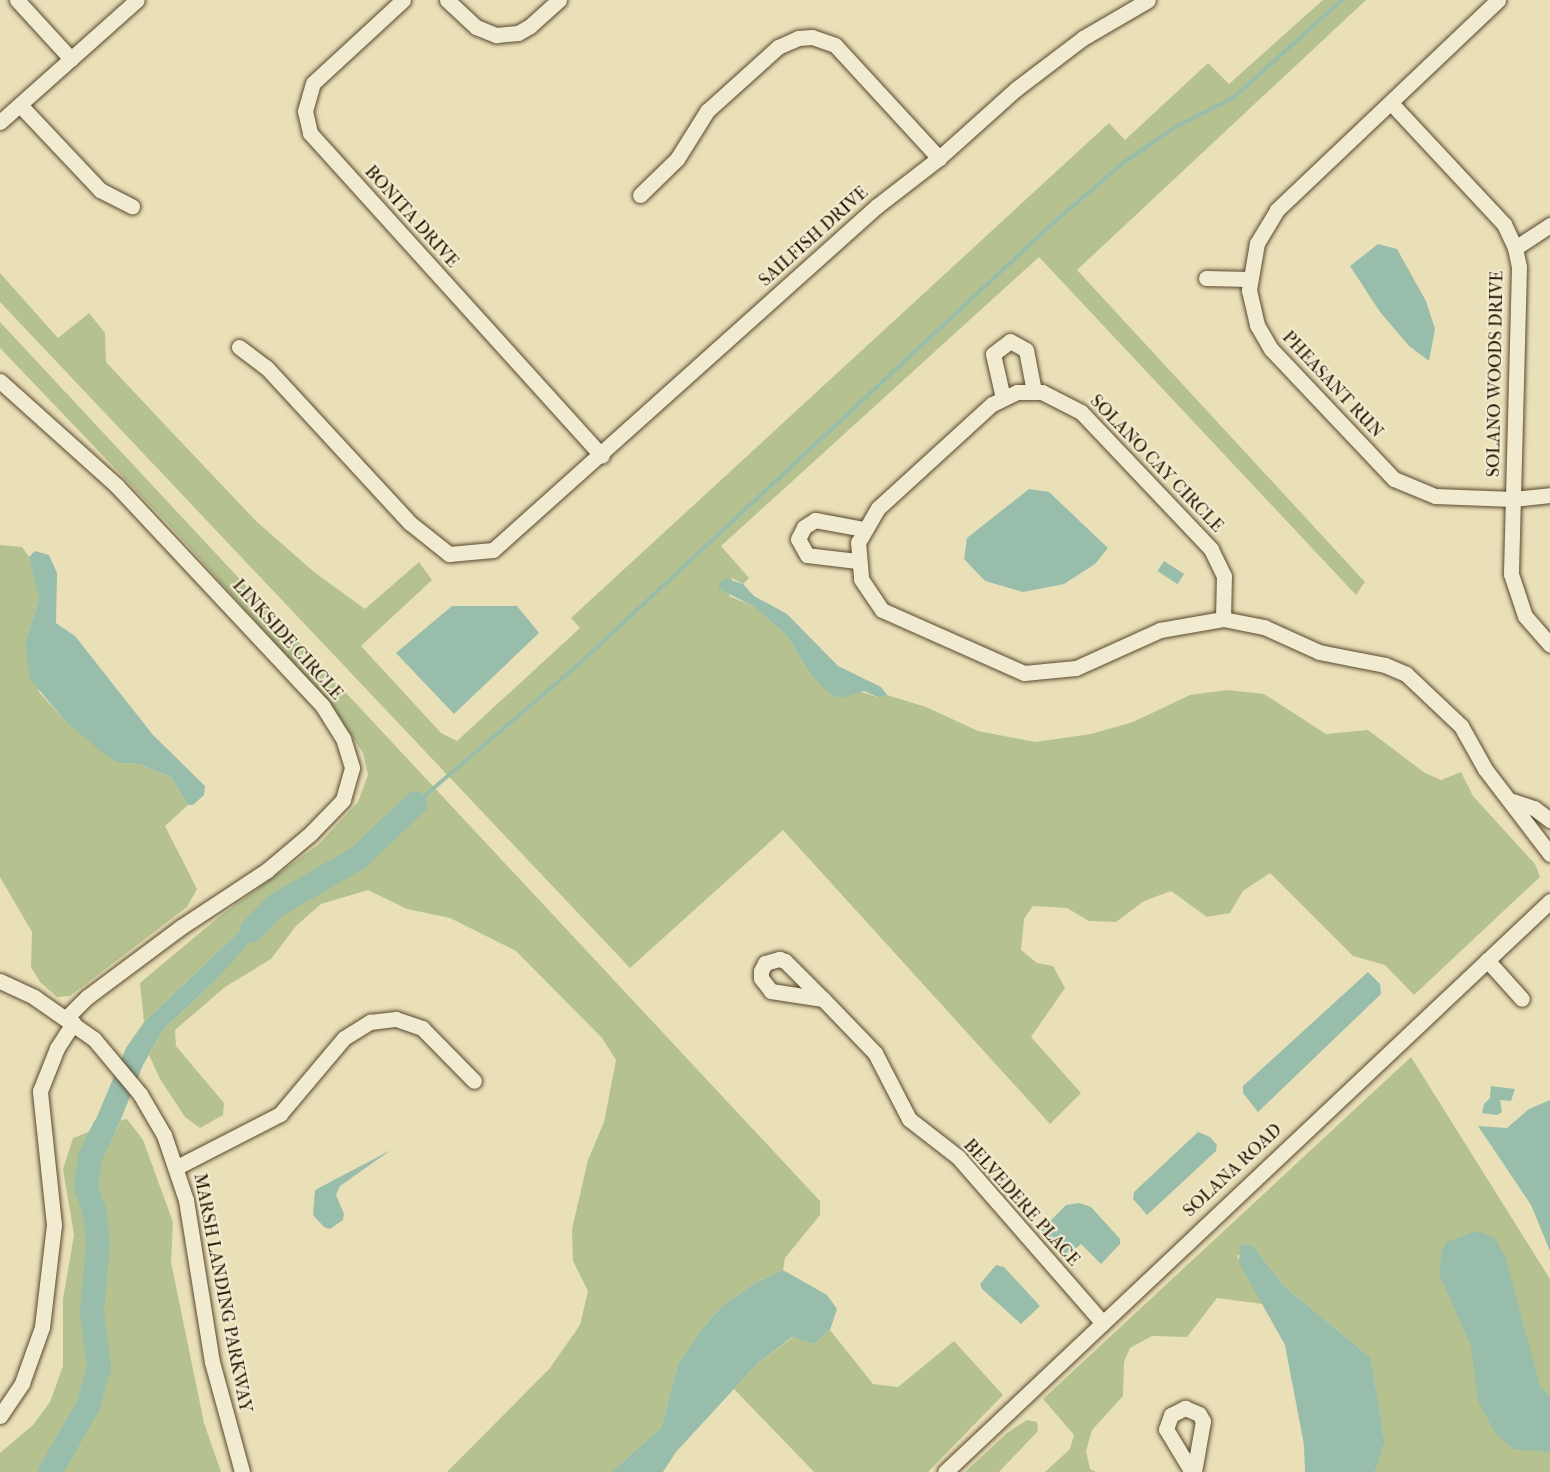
<!DOCTYPE html>
<style>
body{margin:0}
#map{position:relative;width:1550px;height:1472px;overflow:hidden;background:#eae0b8;font-family:"IM FELL French Canon",serif}
div>[style]{position:absolute}
[style*='--x']{left:calc(var(--x)*1px);top:calc(var(--y)*1px);width:calc(var(--w)*1px);rotate:calc(var(--a)*1deg)}
.green>*{inset:0;background:#b5c290}
.water>*{inset:0;background:#98bdab;transform-origin:0 0}
.stream>*{height:4px;margin:-2px;padding:0 2px;transform-origin:2px;border-radius:2px;background:#98bdab}
.river>*{height:24px;margin:-12px;padding:0 12px;transform-origin:12px;border-radius:12px;background:#98bdab}
.roads{filter:drop-shadow(0 0 2px #58482e) drop-shadow(0 0 2px #58482e)}
.minor>*{height:15px;margin:-7.5px;padding:0 7.5px;transform-origin:7.5px;border-radius:7.5px;background:#f1ebd1}
span{translate:-50% -50%;white-space:nowrap;text-align:center;line-height:1.15;-webkit-text-stroke:4.5px #f1ebd1;paint-order:stroke}
.street-label{font-size:18px;color:#271600}
</style>
<div id="map">
<div class="green">
<i style="clip-path:polygon(1323px 0,1366px 0,1077px 270px,1365px 582px,1356px 595px,1039px 257px,721px 546px,749px 578px,743px 584px,732px 578px,729px 596px,753px 606px,786px 635px,812px 676px,880px 698px,887px 695px,926px 707px,978px 731px,1035px 742px,1091px 734px,1133px 722px,1190px 695px,1228px 690px,1264px 694px,1326px 734px,1368px 730px,1425px 773px,1441px 780px,1461px 772px,1473px 796px,1535px 864px,1540px 877px,1414px 995px,1385px 965px,1353px 956px,1270px 873px,1243px 891px,1230px 913px,1207px 917px,1171px 891px,1144px 901px,1116px 922px,1089px 921px,1067px 908px,1033px 906px,1024px 919px,1021px 950px,1037px 963px,1053px 966px,1065px 988px,1031px 1037px,1081px 1093px,1050px 1124px,783px 830px,630px 968px,0 302px,0 273px,58px 338px,89px 313px,105px 333px,106px 362px,166px 426px,256px 521px,314px 572px,365px 609px,419px 562px,432px 580px,361px 646px,441px 733px,457px 741px,580px 628px,571px 618px,1109px 123px,1125px 140px,1208px 63px,1229px 84px)"></i>
<i style="clip-path:polygon(0 322px,820px 1201px,820px 1215px,785px 1258px,783px 1270px,753px 1284px,721px 1307px,702px 1329px,678px 1364px,661px 1428px,611px 1472px,447px 1472px,550px 1368px,580px 1325px,588px 1291px,573px 1261px,572px 1229px,588px 1160px,604px 1122px,616px 1060px,602px 1038px,516px 951px,450px 918px,407px 909px,368px 890px,321px 904px,296px 926px,271px 959px,225px 987px,175px 1030px,176px 1046px,224px 1103px,223px 1115px,200px 1128px,185px 1117px,160px 1079px,149px 1055px,163px 1030px,219px 977px,275px 906px,266px 906px,144px 1022px,140px 983px,220px 916px,318px 845px,358px 802px,368px 775px,363px 753px,335px 710px,172px 528px,0 348px)"></i>
<i style="clip-path:polygon(0 545px,22px 547px,29px 557px,38px 587px,39px 599px,25px 643px,39px 692px,65px 721px,118px 763px,139px 764px,171px 777px,188px 805px,165px 826px,197px 889px,187px 907px,70px 996px,57px 997px,40px 982px,31px 967px,32px 932px,0 877px)"></i>
<i style="clip-path:polygon(1411px 1057px,1550px 1279px,1550px 1472px,1375px 1472px,1385px 1442px,1371px 1358px,1284px 1286px,1254px 1247px,1237px 1256px,1263px 1304px,1217px 1298px,1187px 1337px,1152px 1336px,1130px 1348px,1124px 1362px,1123px 1396px,1092px 1430px,1086px 1451px,1090px 1469px,1096px 1472px,1045px 1472px,1070px 1449px,1074px 1435px,1043px 1399px)"></i>
<i style="clip-path:polygon(127px 1119px,143px 1140px,173px 1222px,171px 1262px,204px 1423px,221px 1472px,0 1472px,0 1453px,33px 1425px,50px 1402px,63px 1366px,63px 1299px,74px 1235px,63px 1169px,73px 1138px,91px 1131px,91px 1157px,114px 1136px,121px 1120px)"></i>
<i style="clip-path:polygon(830px 1330px,873px 1384px,898px 1387px,954px 1341px,1003px 1395px,928px 1472px,814px 1472px,734px 1389px,757px 1364px,793px 1337px,814px 1344px)"></i>
<i style="clip-path:polygon(1027px 1420px,1037px 1422px,1038px 1431px,999px 1472px,965px 1472px,1007px 1433px)"></i>
</div>
<div class="water">
<i style="clip-path:polygon(1378px 244px,1397px 249px,1426px 301px,1435px 329px,1429px 361px,1409px 346px,1380px 312px,1350px 266px)"></i>
<i style="clip-path:polygon(1029px 489px,1049px 492px,1108px 548px,1095px 564px,1064px 584px,1023px 592px,985px 581px,964px 559px,967px 538px)"></i>
<i style="clip-path:polygon(35px 551px,49px 555px,57px 573px,56px 623px,75px 636px,153px 735px,205px 786px,204px 795px,193px 805px,188px 805px,171px 777px,139px 764px,118px 763px,102px 752px,65px 721px,30px 679px,25px 643px,39px 599px,29px 557px)"></i>
<i style="left:1164px;top:561px;width:24px;height:12px;rotate:33deg"></i>
<i style="clip-path:polygon(725px 578px,743px 584px,754px 596px,787px 614px,838px 666px,881px 687px,887px 695px,880px 698px,864px 691px,842px 698px,830px 694px,812px 676px,786px 635px,753px 606px,719px 589px,719px 583px)"></i>
<i style="clip-path:polygon(452px 606px,517px 606px,539px 633px,454px 714px,396px 653px)"></i>
<i style="clip-path:polygon(266px 906px,275px 906px,275px 913px,219px 977px,163px 1030px,143px 1065px,114px 1136px,103px 1151px,90px 1157px,91px 1131px,126px 1048px,144px 1022px)"></i>
<i style="clip-path:polygon(1368px 972px,1380px 984px,1381px 994px,1258px 1112px,1243px 1093px,1243px 1086px)"></i>
<i style="clip-path:polygon(1491px 1086px,1515px 1089px,1511px 1101px,1500px 1100px,1502px 1112px,1497px 1115px,1482px 1113px,1484px 1104px,1490px 1098px)"></i>
<i style="clip-path:polygon(1550px 1100px,1550px 1251px,1531px 1205px,1478px 1126px,1507px 1128px,1529px 1109px)"></i>
<i style="clip-path:polygon(1198px 1132px,1210px 1137px,1217px 1145px,1216px 1151px,1147px 1215px,1133px 1199px,1134px 1192px)"></i>
<i style="clip-path:polygon(391px 1150px,340px 1186px,336px 1195px,344px 1214px,343px 1220px,330px 1229px,324px 1227px,313px 1215px,315px 1190px)"></i>
<i style="clip-path:polygon(1079px 1203px,1091px 1207px,1120px 1239px,1120px 1244px,1101px 1264px,1081px 1244px,1067px 1256px,1041px 1230px,1066px 1205px)"></i>
<i style="clip-path:polygon(1476px 1231px,1495px 1238px,1506px 1259px,1540px 1386px,1550px 1396px,1550px 1452px,1513px 1449px,1495px 1433px,1478px 1401px,1471px 1346px,1439px 1274px,1442px 1250px,1447px 1242px)"></i>
<i style="clip-path:polygon(1247px 1244px,1254px 1247px,1284px 1286px,1371px 1358px,1385px 1442px,1375px 1472px,1305px 1472px,1304px 1445px,1285px 1345px,1239px 1263px,1240px 1246px)"></i>
<i style="clip-path:polygon(996px 1265px,1004px 1267px,1040px 1306px,1021px 1324px,982px 1289px,980px 1284px)"></i>
<i style="clip-path:polygon(783px 1270px,827px 1295px,837px 1309px,830px 1330px,814px 1344px,792px 1337px,757px 1364px,676px 1452px,663px 1472px,611px 1472px,661px 1428px,678px 1364px,702px 1329px,721px 1307px,753px 1284px)"></i>
</div>
<div class="stream">
<i style="--x:415;--y:804;--w:216;--a:-40.5"></i>
<i style="--x:579;--y:664;--w:646;--a:-42.93"></i>
<i style="--x:1052;--y:224;--w:94;--a:-40.7"></i>
<i style="--x:1123;--y:163;--w:65;--a:-34.4"></i>
<i style="--x:1177;--y:126;--w:63;--a:-26.6"></i>
<i style="--x:1233;--y:98;--w:147;--a:-42"></i>
</div>
<div class="river">
<i style="--x:252;--y:930;--w:33;--a:-46"></i>
<i style="--x:275;--y:906;--w:96;--a:-30"></i>
<i style="--x:358;--y:858;--w:79;--a:-43.5"></i>
<i style="--x:50;--y:1472;--w:76;--a:-60.1"></i>
<i style="--x:88;--y:1406;--w:41;--a:-74.2"></i>
<i style="--x:99;--y:1367;--w:55;--a:-97.3"></i>
<i style="--x:92;--y:1312;--w:69;--a:-85"></i>
<i style="--x:98;--y:1243;--w:30;--a:-96"></i>
<i style="--x:95;--y:1213;--w:28;--a:-109"></i>
<i style="--x:86;--y:1187;--w:30;--a:-82"></i>
<i style="--x:90;--y:1157;--w:32;--a:-64"></i>
</div>
<div class="roads">
<div class="minor">
<i style="--x:17;--y:0;--w:80;--a:47.5"></i>
<i style="--x:403;--y:0;--w:122;--a:137.3"></i>
<i style="--x:313;--y:83;--w:29;--a:106"></i>
<i style="--x:305;--y:111;--w:23;--a:77"></i>
<i style="--x:310;--y:133;--w:435;--a:47.9"></i>
<i style="--x:447;--y:0;--w:40;--a:43"></i>
<i style="--x:476;--y:27;--w:22;--a:22"></i>
<i style="--x:496;--y:35;--w:22;--a:-5"></i>
<i style="--x:518;--y:33;--w:14;--a:-30"></i>
<i style="--x:530;--y:26;--w:39;--a:-42"></i>
<i style="--x:1498;--y:0;--w:305;--a:136.5"></i>
<i style="--x:1277;--y:210;--w:39;--a:121"></i>
<i style="--x:1257;--y:243;--w:48;--a:99.7"></i>
<i style="--x:1249;--y:290;--w:36;--a:77"></i>
<i style="--x:1257;--y:325;--w:28;--a:60"></i>
<i style="--x:1271;--y:349;--w:179;--a:46.6"></i>
<i style="--x:1394;--y:479;--w:44;--a:22.5"></i>
<i style="--x:1435;--y:496;--w:78;--a:2.2"></i>
<i style="--x:1513;--y:499;--w:37;--a:-6"></i>
<i style="--x:1391;--y:103;--w:166;--a:47"></i>
<i style="--x:1504;--y:224;--w:26;--a:65"></i>
<i style="--x:1515;--y:248;--w:19;--a:78"></i>
<i style="--x:1519;--y:267;--w:307;--a:91.5"></i>
<i style="--x:1511;--y:574;--w:44;--a:71.6"></i>
<i style="--x:1525;--y:616;--w:38;--a:49"></i>
<i style="--x:20;--y:105;--w:117;--a:46.7"></i>
<i style="--x:100;--y:190;--w:36;--a:27"></i>
<i style="--x:0;--y:122;--w:183;--a:-41.7"></i>
<i style="--x:640;--y:195;--w:52;--a:-44.2"></i>
<i style="--x:677;--y:159;--w:57;--a:-58"></i>
<i style="--x:707;--y:111;--w:96;--a:-42"></i>
<i style="--x:778;--y:47;--w:22;--a:-24"></i>
<i style="--x:798;--y:38;--w:14;--a:-4"></i>
<i style="--x:812;--y:37;--w:24;--a:19"></i>
<i style="--x:835;--y:45;--w:154;--a:47.4"></i>
<i style="--x:1515;--y:248;--w:42;--a:-33.3"></i>
<i style="--x:1206;--y:278;--w:43;--a:1.3"></i>
<i style="--x:239;--y:347;--w:34;--a:37"></i>
<i style="--x:266;--y:367;--w:212;--a:47.3"></i>
<i style="--x:410;--y:523;--w:50;--a:38.5"></i>
<i style="--x:449;--y:554;--w:44;--a:-5.2"></i>
<i style="--x:493;--y:550;--w:516;--a:-41.86"></i>
<i style="--x:877;--y:206;--w:78;--a:-37.7"></i>
<i style="--x:939;--y:158;--w:103;--a:-41.9"></i>
<i style="--x:1016;--y:89;--w:84;--a:-37.3"></i>
<i style="--x:1083;--y:38;--w:75;--a:-30.3"></i>
<i style="--x:0;--y:381;--w:157;--a:41.9"></i>
<i style="--x:117;--y:486;--w:300;--a:46.9"></i>
<i style="--x:322;--y:705;--w:39;--a:58"></i>
<i style="--x:343;--y:738;--w:31;--a:73"></i>
<i style="--x:352;--y:768;--w:33;--a:106"></i>
<i style="--x:343;--y:800;--w:47;--a:134.1"></i>
<i style="--x:310;--y:834;--w:57;--a:139.9"></i>
<i style="--x:266;--y:871;--w:102;--a:146.6"></i>
<i style="--x:181;--y:927;--w:117;--a:143.3"></i>
<i style="--x:87;--y:997;--w:30;--a:135"></i>
<i style="--x:1003;--y:398;--w:45;--a:-102.8"></i>
<i style="--x:993;--y:354;--w:21;--a:-37"></i>
<i style="--x:1010;--y:341;--w:18;--a:29"></i>
<i style="--x:1026;--y:350;--w:42;--a:79"></i>
<i style="--x:857;--y:561;--w:50;--a:-173.2"></i>
<i style="--x:807;--y:555;--w:18;--a:-119"></i>
<i style="--x:798;--y:539;--w:13;--a:-63"></i>
<i style="--x:804;--y:527;--w:13;--a:-32"></i>
<i style="--x:815;--y:520;--w:50;--a:10.4"></i>
<i style="--x:1223;--y:619;--w:43;--a:-88.7"></i>
<i style="--x:1224;--y:576;--w:30;--a:-116"></i>
<i style="--x:1211;--y:549;--w:189;--a:-133.5"></i>
<i style="--x:1081;--y:412;--w:44;--a:-152.9"></i>
<i style="--x:1042;--y:392;--w:25;--a:180"></i>
<i style="--x:1017;--y:392;--w:28;--a:154"></i>
<i style="--x:992;--y:404;--w:154;--a:137.6"></i>
<i style="--x:878;--y:508;--w:39;--a:120"></i>
<i style="--x:858;--y:542;--w:37;--a:85"></i>
<i style="--x:861;--y:579;--w:37;--a:56"></i>
<i style="--x:882;--y:610;--w:155;--a:23.9"></i>
<i style="--x:1024;--y:673;--w:52;--a:-5.5"></i>
<i style="--x:1076;--y:668;--w:92;--a:-24.3"></i>
<i style="--x:1160;--y:630;--w:64;--a:-9.9"></i>
<i style="--x:1223;--y:619;--w:42;--a:11"></i>
<i style="--x:1264;--y:627;--w:60;--a:24.4"></i>
<i style="--x:1319;--y:652;--w:67;--a:11.1"></i>
<i style="--x:1385;--y:665;--w:23;--a:23"></i>
<i style="--x:1406;--y:674;--w:76;--a:43.4"></i>
<i style="--x:1461;--y:726;--w:49;--a:60.8"></i>
<i style="--x:1485;--y:769;--w:107;--a:52.6"></i>
<i style="--x:1512;--y:801;--w:23;--a:18"></i>
<i style="--x:1534;--y:808;--w:20;--a:37"></i>
<i style="--x:779;--y:959;--w:6;--a:18"></i>
<i style="--x:785;--y:961;--w:54;--a:45"></i>
<i style="--x:823;--y:999;--w:53;--a:-171.3"></i>
<i style="--x:771;--y:991;--w:16;--a:-128"></i>
<i style="--x:761;--y:978;--w:7;--a:-90"></i>
<i style="--x:761;--y:971;--w:9;--a:-63"></i>
<i style="--x:765;--y:963;--w:15;--a:-16"></i>
<i style="--x:1487;--y:960;--w:52;--a:48.1"></i>
<i style="--x:0;--y:981;--w:38;--a:25"></i>
<i style="--x:34;--y:997;--w:73;--a:35"></i>
<i style="--x:94;--y:1039;--w:72;--a:50.1"></i>
<i style="--x:140;--y:1094;--w:48;--a:59.7"></i>
<i style="--x:164;--y:1135;--w:69;--a:71.3"></i>
<i style="--x:186;--y:1200;--w:164;--a:80.9"></i>
<i style="--x:212;--y:1362;--w:114;--a:74.7"></i>
<i style="--x:823;--y:999;--w:75;--a:46.1"></i>
<i style="--x:875;--y:1053;--w:74;--a:62.7"></i>
<i style="--x:909;--y:1119;--w:62;--a:37.8"></i>
<i style="--x:958;--y:1157;--w:219;--a:48.9"></i>
<i style="--x:177;--y:1167;--w:116;--a:-27.2"></i>
<i style="--x:280;--y:1114;--w:99;--a:-49.9"></i>
<i style="--x:344;--y:1038;--w:31;--a:-32"></i>
<i style="--x:370;--y:1022;--w:26;--a:-7"></i>
<i style="--x:396;--y:1019;--w:28;--a:19"></i>
<i style="--x:422;--y:1028;--w:74;--a:45.5"></i>
<i style="--x:0;--y:1416;--w:40;--a:-56"></i>
<i style="--x:22;--y:1383;--w:59;--a:-70.3"></i>
<i style="--x:42;--y:1327;--w:103;--a:-83.3"></i>
<i style="--x:54;--y:1225;--w:135;--a:-96"></i>
<i style="--x:40;--y:1091;--w:46;--a:-68.4"></i>
<i style="--x:57;--y:1048;--w:30;--a:-57"></i>
<i style="--x:945;--y:1472;--w:832;--a:-43.34"></i>
<i style="--x:1192;--y:1472;--w:50;--a:-121.2"></i>
<i style="--x:1166;--y:1429;--w:15;--a:-70"></i>
<i style="--x:1171;--y:1415;--w:16;--a:-27"></i>
<i style="--x:1185;--y:1408;--w:15;--a:23"></i>
<i style="--x:1199;--y:1414;--w:8;--a:60"></i>
<i style="--x:1203;--y:1421;--w:52;--a:100"></i>
</div>
</div>
<div class="street-label">
<span style="left:411px;top:217px;rotate:48deg">BONITA DRIVE</span>
<span style="left:814px;top:237px;rotate:-42deg">SAILFISH DRIVE</span>
<span style="left:1496px;top:374px;rotate:-89deg">SOLANO WOODS DRIVE</span>
<span style="left:1332px;top:385px;rotate:47deg">PHEASANT RUN</span>
<span style="left:1156px;top:464px;rotate:46deg">SOLANO CAY CIRCLE</span>
<span style="left:287px;top:640px;rotate:48deg">LINKSIDE CIRCLE</span>
<span style="left:1233px;top:1171px;rotate:-43deg">SOLANA ROAD</span>
<span style="left:1021px;top:1203px;rotate:48deg">BELVEDERE PLACE</span>
<span style="left:222px;top:1293px;rotate:79deg">MARSH LANDING PARKWAY</span>
</div>
</div>
